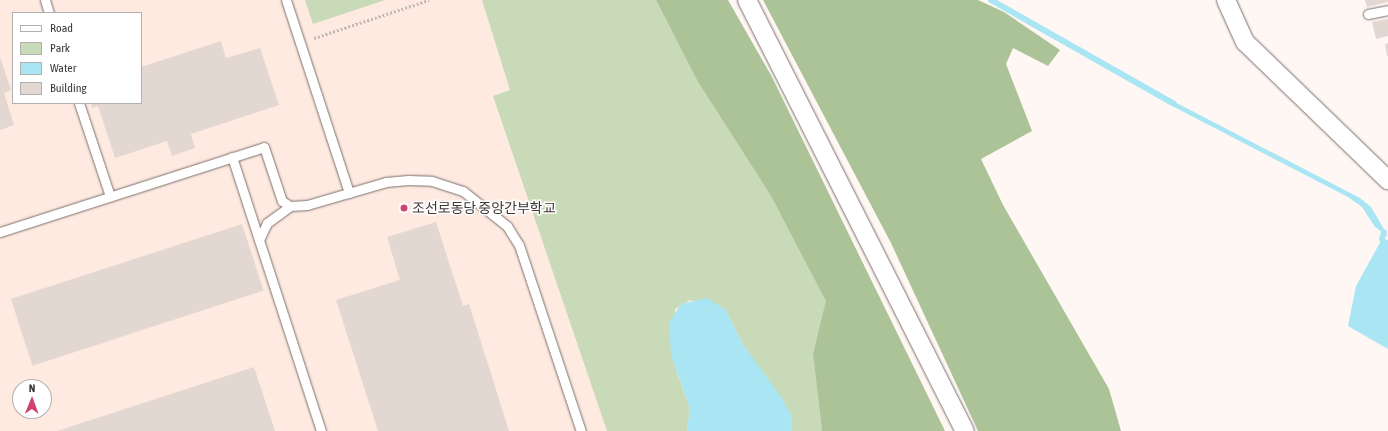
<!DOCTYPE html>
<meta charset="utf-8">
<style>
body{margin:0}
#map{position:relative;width:1388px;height:431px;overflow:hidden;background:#fef7f4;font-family:"Asap Condensed","Noto Sans KR",sans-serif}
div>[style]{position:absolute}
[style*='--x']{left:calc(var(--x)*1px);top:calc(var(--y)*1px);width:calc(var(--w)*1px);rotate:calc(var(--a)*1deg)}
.built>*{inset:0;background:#feeae1}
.green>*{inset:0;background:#c8dab7}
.forest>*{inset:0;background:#acc297}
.water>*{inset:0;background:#a9e5f2}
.stream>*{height:6px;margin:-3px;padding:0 3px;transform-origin:3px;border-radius:3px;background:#a9e5f2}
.building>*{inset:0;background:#e3d7d1;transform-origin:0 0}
.path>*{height:2.5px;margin-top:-1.25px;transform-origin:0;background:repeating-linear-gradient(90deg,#c0bab7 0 2px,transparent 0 4px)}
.roads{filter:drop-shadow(0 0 1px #7b706c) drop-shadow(0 0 1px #7b706c)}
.service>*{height:9px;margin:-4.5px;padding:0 4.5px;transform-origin:4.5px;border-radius:4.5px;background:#fff}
.minor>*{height:18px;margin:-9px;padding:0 9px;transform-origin:9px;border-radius:9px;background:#fff}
.dots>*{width:11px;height:11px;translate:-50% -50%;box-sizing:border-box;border:2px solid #fff;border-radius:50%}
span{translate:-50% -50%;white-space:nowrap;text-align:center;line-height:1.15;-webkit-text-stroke:3px #fff;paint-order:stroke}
.poi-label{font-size:14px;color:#3e3937}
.left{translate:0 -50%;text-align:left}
.legend{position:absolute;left:12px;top:12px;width:130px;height:92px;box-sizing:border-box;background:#fff;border:1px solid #b2b0af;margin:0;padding:5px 7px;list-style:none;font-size:12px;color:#3e3937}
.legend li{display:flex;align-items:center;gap:8px;height:20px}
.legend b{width:20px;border:1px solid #b2b0af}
.north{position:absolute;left:12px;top:379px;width:40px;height:40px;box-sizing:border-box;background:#fff;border:1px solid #b2b0af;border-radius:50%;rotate:1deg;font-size:11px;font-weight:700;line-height:16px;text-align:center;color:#3e3937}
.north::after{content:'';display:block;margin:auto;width:14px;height:18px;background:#d04370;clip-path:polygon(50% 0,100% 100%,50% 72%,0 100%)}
</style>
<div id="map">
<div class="built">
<i style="clip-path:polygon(evenodd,0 0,706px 0,861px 313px,871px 431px,0 431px,0 0,13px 13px,141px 13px,141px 103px,13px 103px,13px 13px,0 0,20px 387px,44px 387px,44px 411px,20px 411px,20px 387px)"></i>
</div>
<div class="green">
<i style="clip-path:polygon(305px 0,385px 0,313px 24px)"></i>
<i style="clip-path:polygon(482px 0,656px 0,698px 82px,771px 196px,827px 301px,813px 354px,822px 431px,792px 431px,791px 415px,742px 343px,726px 310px,690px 300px,675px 309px,677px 373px,690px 408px,687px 431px,607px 431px,493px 96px,510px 90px)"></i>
</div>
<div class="forest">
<i style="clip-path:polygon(656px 0,728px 0,772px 77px,945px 431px,822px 431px,813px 354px,826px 301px,771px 196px,698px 82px)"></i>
<i style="clip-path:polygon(763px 0,978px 0,1004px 12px,1060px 50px,1048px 66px,1013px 48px,1006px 64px,1032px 131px,981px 159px,1003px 205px,1109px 389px,1121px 431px,978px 431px,891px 243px)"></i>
</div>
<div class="water">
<i style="clip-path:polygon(1169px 99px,1360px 198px,1371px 207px,1388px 236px,1375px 227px,1362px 207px,1348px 197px,1176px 108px,1167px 103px)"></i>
<i style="clip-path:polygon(1382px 239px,1388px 240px,1388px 349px,1348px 326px,1356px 286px)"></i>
<i style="clip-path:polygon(707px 298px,726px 310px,742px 343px,783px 400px,791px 415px,792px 431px,687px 431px,690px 408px,671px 355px,669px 323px,681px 304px)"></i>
</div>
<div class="stream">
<i style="--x:991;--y:0;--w:210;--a:29.6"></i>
<i style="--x:1382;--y:239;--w:7;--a:-74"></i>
</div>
<div class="building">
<i style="clip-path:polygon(1365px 0,1388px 0,1388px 2px,1367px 7px)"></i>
<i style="clip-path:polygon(1388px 19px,1388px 36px,1376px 39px,1372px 22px)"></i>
<i style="clip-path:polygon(221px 41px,226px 58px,260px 48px,279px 105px,191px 134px,195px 148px,172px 156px,167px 141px,115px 158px,98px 106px,92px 108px,91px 103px,141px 103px,141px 67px)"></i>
<i style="clip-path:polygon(1388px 43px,1388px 56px,1387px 56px,1385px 44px)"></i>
<i style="clip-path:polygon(0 57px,11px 90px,4px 93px,14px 125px,0 130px)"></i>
<i style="clip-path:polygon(436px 222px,463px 306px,469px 304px,509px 431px,378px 431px,336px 300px,400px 280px,387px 237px)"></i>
<i style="left:242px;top:224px;width:70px;height:243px;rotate:72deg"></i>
<i style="clip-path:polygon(254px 367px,275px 431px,57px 431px)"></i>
</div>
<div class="path">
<i style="--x:314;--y:38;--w:121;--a:-18.3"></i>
</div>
<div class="roads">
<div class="service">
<i style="--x:45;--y:0;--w:14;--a:73"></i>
<i style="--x:286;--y:0;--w:203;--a:71.9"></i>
<i style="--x:1368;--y:14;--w:20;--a:-11"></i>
<i style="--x:79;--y:103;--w:98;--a:71.6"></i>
<i style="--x:232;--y:157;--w:288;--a:72"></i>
<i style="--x:0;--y:232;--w:277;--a:-17.8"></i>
<i style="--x:264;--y:147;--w:57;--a:71.6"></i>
<i style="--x:282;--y:201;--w:9;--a:32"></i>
<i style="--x:290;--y:206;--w:17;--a:-3"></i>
<i style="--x:307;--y:205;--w:82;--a:-16.2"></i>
<i style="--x:386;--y:182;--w:22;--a:-5"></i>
<i style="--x:408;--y:180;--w:24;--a:2"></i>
<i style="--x:432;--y:181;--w:33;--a:18"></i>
<i style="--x:463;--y:191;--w:56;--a:38.5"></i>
<i style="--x:507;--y:226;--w:22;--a:58"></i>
<i style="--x:519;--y:245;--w:196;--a:71.6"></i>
<i style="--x:259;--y:240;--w:19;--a:-65"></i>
<i style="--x:267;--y:223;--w:29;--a:-36"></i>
</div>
<div class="minor">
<i style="--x:747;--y:0;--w:483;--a:63.2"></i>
<i style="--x:1226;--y:0;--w:46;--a:65.7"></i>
<i style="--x:1245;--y:42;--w:199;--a:44"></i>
</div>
</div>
<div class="dots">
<i style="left:404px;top:208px;background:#d04370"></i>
</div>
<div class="poi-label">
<span class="left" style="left:412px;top:208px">조선로동당 중앙간부학교</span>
</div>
<ul class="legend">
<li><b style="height:5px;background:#fff"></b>Road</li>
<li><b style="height:11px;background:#c8dab7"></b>Park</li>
<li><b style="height:11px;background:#a9e5f2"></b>Water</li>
<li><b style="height:11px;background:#e3d7d1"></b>Building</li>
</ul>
<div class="north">N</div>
</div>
